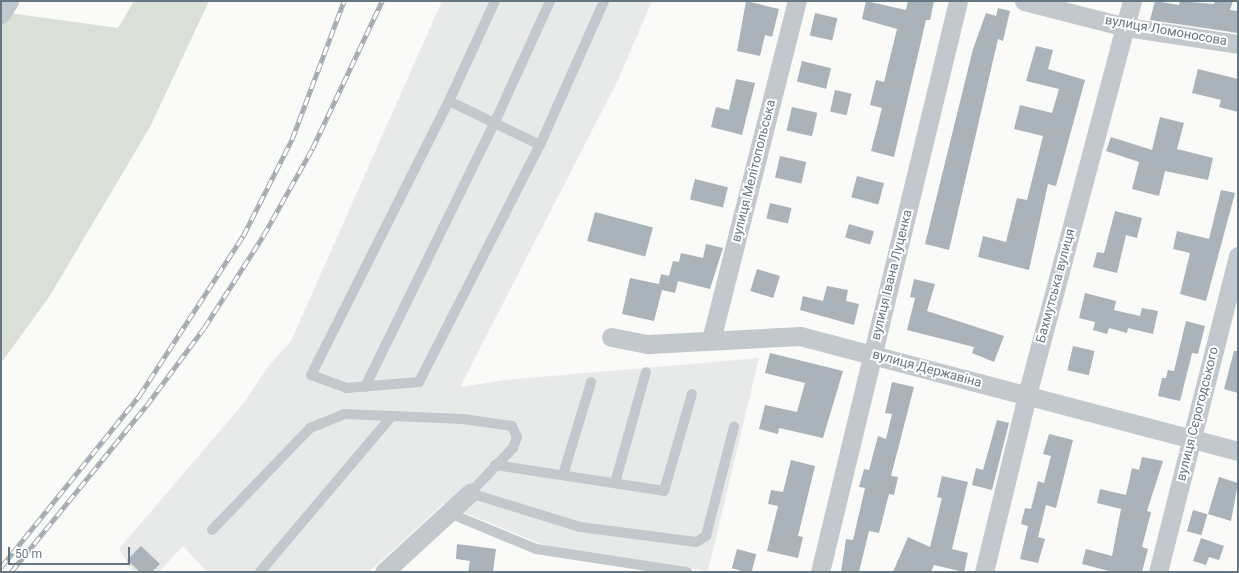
<!DOCTYPE html>
<meta charset="utf-8">
<style>
body{margin:0}
#map{position:relative;width:1239px;height:573px;overflow:hidden;background:#fafaf8;font-family:Roboto,sans-serif}
div>[style]{position:absolute}
[style*='--x']{left:calc(var(--x)*1px);top:calc(var(--y)*1px);width:calc(var(--w)*1px);rotate:calc(var(--a)*1deg)}
.built>*{inset:0;background:#e8e9e9}
.green>*{inset:0;background:#dadfd7}
.building>*{inset:0;background:#aab3b9;transform-origin:0 0}
.service>*{height:10px;margin:-5px;padding:0 5px;transform-origin:5px;border-radius:5px;background:#c3c8cc}
.minor>*{height:19px;margin:-9.5px;padding:0 9.5px;transform-origin:9.5px;border-radius:9.5px;background:#c3c8cc}
.rail>*{height:4.5px;margin-top:-2.25px;transform-origin:0;background:repeating-linear-gradient(90deg,#fff 0 9px,#a2aab0 0 18px);box-sizing:border-box;border-block:1px solid #a2aab0}
span{translate:-50% -50%;white-space:nowrap;text-align:center;line-height:1.15;-webkit-text-stroke:4px #fff;paint-order:stroke}
.street-label{font-size:13px;color:#657683}
.frame{position:absolute;inset:0;border:2px solid #657683;pointer-events:none}
.scale{position:absolute;left:8px;top:547px;width:122px;height:18px;box-sizing:border-box;border:2px solid #657683;border-top:0;padding-left:5px;font-size:12px;line-height:14px;white-space:nowrap;color:#657683;-webkit-text-stroke:3px #fff;paint-order:stroke}
</style>
<div id="map">
<div class="built">
<i style="clip-path:polygon(442px 1px,652px 1px,618px 80px,460px 387px,506px 380px,759px 358px,708px 571px,551px 548px,443px 504px,369px 572px,207px 572px,183px 546px,159px 572px,133px 572px,119px 549px,243px 404px,268px 367px,291px 341px)"></i>
</div>
<div class="green">
<i style="clip-path:polygon(134px 1px,209px 1px,150px 127px,49px 297px,1px 363px,1px 26px,9px 13px,118px 28px)"></i>
</div>
<div class="building">
<i style="clip-path:polygon(746px 1px,779px 9px,772px 37px,765px 35px,760px 56px,737px 51px)"></i>
<i style="clip-path:polygon(866px 1px,906px 10px,908px 1px,934px 1px,930px 20px,926px 20px,894px 157px,871px 151px,882px 108px,870px 105px,876px 80px,884px 82px,897px 29px,862px 19px)"></i>
<i style="clip-path:polygon(1155px 1px,1179px 5px,1180px 1px,1214px 4px,1215px 1px,1233px 1px,1230px 10px,1238px 11px,1238px 33px,1150px 20px)"></i>
<i style="clip-path:polygon(998px 8px,1010px 11px,1003px 41px,998px 39px,949px 250px,925px 244px,973px 49px,986px 13px,996px 16px)"></i>
<i style="left:815px;top:13px;width:23px;height:23px;rotate:13deg"></i>
<i style="clip-path:polygon(1036px 46px,1053px 50px,1048px 69px,1085px 80px,1056px 186px,1048px 184px,1029px 270px,978px 257px,983px 236px,1006px 242px,1017px 198px,1027px 200px,1043px 136px,1014px 129px,1020px 105px,1052px 113px,1059px 89px,1026px 81px)"></i>
<i style="left:802px;top:61px;width:30px;height:21px;rotate:14deg"></i>
<i style="clip-path:polygon(1198px 69px,1238px 79px,1238px 112px,1219px 107px,1221px 100px,1192px 93px)"></i>
<i style="clip-path:polygon(736px 79px,755px 83px,742px 135px,711px 127px,716px 107px,729px 110px)"></i>
<i style="left:835px;top:90px;width:17px;height:22px;rotate:13deg"></i>
<i style="left:792px;top:107px;width:26px;height:24px;rotate:13deg"></i>
<i style="clip-path:polygon(1160px 117px,1184px 123px,1177px 149px,1213px 158px,1208px 180px,1165px 171px,1159px 196px,1132px 189px,1139px 162px,1106px 151px,1111px 137px,1152px 150px)"></i>
<i style="left:780px;top:156px;width:27px;height:22px;rotate:13deg"></i>
<i style="left:857px;top:176px;width:28px;height:22px;rotate:15deg"></i>
<i style="left:695px;top:179px;width:34px;height:21px;rotate:14deg"></i>
<i style="clip-path:polygon(1221px 190px,1235px 193px,1206px 301px,1180px 294px,1190px 253px,1173px 249px,1177px 231px,1209px 239px)"></i>
<i style="left:770px;top:203px;width:22px;height:16px;rotate:13deg"></i>
<i style="clip-path:polygon(1115px 211px,1142px 218px,1137px 238px,1126px 235px,1117px 273px,1093px 267px,1097px 252px,1104px 253px)"></i>
<i style="left:595px;top:212px;width:60px;height:30px;rotate:15deg"></i>
<i style="left:849px;top:224px;width:26px;height:14px;rotate:16deg"></i>
<i style="clip-path:polygon(706px 244px,723px 248px,710px 289px,678px 281px,675px 293px,662px 290px,654px 321px,622px 314px,630px 278px,659px 284px,661px 274px,669px 276px,673px 261px,679px 262px,681px 253px,703px 258px)"></i>
<i style="left:757px;top:269px;width:24px;height:23px;rotate:17deg"></i>
<i style="clip-path:polygon(914px 279px,935px 284px,927px 311px,1004px 336px,994px 362px,972px 353px,974px 347px,907px 330px,915px 298px,910px 297px)"></i>
<i style="clip-path:polygon(827px 286px,848px 290px,846px 301px,859px 304px,854px 325px,800px 310px,803px 296px,823px 301px)"></i>
<i style="clip-path:polygon(1085px 293px,1116px 301px,1114px 310px,1140px 316px,1142px 308px,1158px 311px,1153px 334px,1128px 328px,1127px 333px,1109px 328px,1107px 334px,1093px 330px,1095px 322px,1079px 318px)"></i>
<i style="clip-path:polygon(1186px 321px,1205px 326px,1198px 354px,1192px 353px,1180px 401px,1158px 396px,1162px 378px,1166px 378px,1168px 370px,1174px 371px)"></i>
<i style="left:1073px;top:346px;width:22px;height:25px;rotate:13deg"></i>
<i style="clip-path:polygon(1234px 351px,1238px 351px,1238px 393px,1224px 389px)"></i>
<i style="clip-path:polygon(770px 353px,843px 371px,823px 438px,779px 428px,778px 434px,759px 429px,765px 405px,797px 412px,805px 383px,765px 373px)"></i>
<i style="clip-path:polygon(892px 382px,914px 387px,891px 476px,898px 477px,894px 495px,889px 494px,879px 533px,869px 531px,859px 572px,841px 572px,846px 539px,853px 540px,865px 488px,859px 487px,864px 469px,869px 470px,878px 436px,886px 439px,892px 414px,885px 413px)"></i>
<i style="clip-path:polygon(997px 420px,1009px 423px,992px 490px,972px 485px,976px 468px,983px 470px)"></i>
<i style="clip-path:polygon(1049px 434px,1073px 440px,1056px 508px,1046px 505px,1038px 537px,1045px 539px,1038px 563px,1020px 559px,1028px 526px,1021px 524px,1025px 508px,1031px 509px,1038px 481px,1044px 483px,1051px 456px,1043px 454px)"></i>
<i style="clip-path:polygon(1142px 457px,1163px 461px,1147px 511px,1151px 512px,1142px 547px,1148px 549px,1142px 572px,1113px 572px,1082px 564px,1086px 549px,1112px 556px,1121px 509px,1097px 503px,1100px 489px,1126px 495px,1132px 468px,1139px 470px)"></i>
<i style="clip-path:polygon(791px 460px,815px 466px,798px 536px,803px 537px,798px 558px,767px 551px,778px 506px,768px 504px,771px 490px,783px 492px)"></i>
<i style="clip-path:polygon(942px 476px,968px 482px,952px 549px,968px 553px,964px 572px,934px 565px,931px 572px,893px 572px,908px 537px,930px 547px,942px 498px,937px 497px)"></i>
<i style="clip-path:polygon(1219px 477px,1238px 483px,1231px 521px,1208px 514px)"></i>
<i style="left:1193px;top:510px;width:15px;height:22px;rotate:16deg"></i>
<i style="clip-path:polygon(1201px 538px,1224px 546px,1219px 560px,1209px 557px,1206px 565px,1193px 561px)"></i>
<i style="clip-path:polygon(457px 544px,496px 549px,493px 572px,468px 572px,470px 561px,456px 559px)"></i>
<i style="clip-path:polygon(141px 546px,160px 564px,152px 572px,140px 572px,127px 560px)"></i>
<i style="left:737px;top:549px;width:20px;height:20px;rotate:15deg"></i>
</div>
<div class="service">
<i style="--x:495;--y:1;--w:110;--a:114.7"></i>
<i style="--x:449;--y:101;--w:307;--a:116.7"></i>
<i style="--x:311;--y:375;--w:37;--a:20"></i>
<i style="--x:346;--y:388;--w:73;--a:-4.7"></i>
<i style="--x:419;--y:382;--w:266;--a:-63"></i>
<i style="--x:540;--y:145;--w:158;--a:-66"></i>
<i style="--x:449;--y:101;--w:101;--a:25.8"></i>
<i style="--x:365;--y:387;--w:293;--a:-63.9"></i>
<i style="--x:494;--y:124;--w:135;--a:-65.5"></i>
<i style="--x:495;--y:465;--w:171;--a:8.7"></i>
<i style="--x:664;--y:491;--w:101;--a:-73.9"></i>
<i style="--x:563;--y:475;--w:97;--a:-73.2"></i>
<i style="--x:615;--y:483;--w:115;--a:-74.4"></i>
<i style="--x:449;--y:513;--w:94;--a:22.5"></i>
<i style="--x:536;--y:549;--w:153;--a:8.7"></i>
<i style="--x:212;--y:530;--w:141;--a:-46.1"></i>
<i style="--x:310;--y:428;--w:37;--a:-22"></i>
<i style="--x:344;--y:414;--w:119;--a:2.4"></i>
<i style="--x:463;--y:419;--w:49;--a:8.1"></i>
<i style="--x:512;--y:426;--w:12;--a:66"></i>
<i style="--x:517;--y:437;--w:12;--a:110"></i>
<i style="--x:513;--y:448;--w:62;--a:133.7"></i>
<i style="--x:470;--y:493;--w:115;--a:17.2"></i>
<i style="--x:580;--y:527;--w:117;--a:7.4"></i>
<i style="--x:696;--y:542;--w:12;--a:-31"></i>
<i style="--x:706;--y:536;--w:113;--a:-75.6"></i>
<i style="--x:260;--y:572;--w:203;--a:-49.8"></i>
</div>
<div class="minor">
<i style="--x:1024;--y:1;--w:105;--a:14.3"></i>
<i style="--x:1126;--y:27;--w:113;--a:8.6"></i>
<i style="--x:1;--y:14;--w:15;--a:-58"></i>
<i style="--x:611;--y:337;--w:38;--a:11"></i>
<i style="--x:648;--y:344;--w:152;--a:-3"></i>
<i style="--x:800;--y:336;--w:453;--a:14.7"></i>
<i style="--x:711;--y:340;--w:350;--a:-75.8"></i>
<i style="--x:384;--y:572;--w:117;--a:-42.6"></i>
<i style="--x:820;--y:572;--w:587;--a:-76.41"></i>
<i style="--x:984;--y:572;--w:182;--a:-76.3"></i>
<i style="--x:1027;--y:395;--w:408;--a:-75.1"></i>
<i style="--x:1158;--y:572;--w:326;--a:-75.8"></i>
</div>
<div class="rail">
<i style="--x:1;--y:567;--w:220;--a:-51.1"></i>
<i style="--x:139;--y:396;--w:191;--a:-57"></i>
<i style="--x:243;--y:236;--w:109;--a:-63.2"></i>
<i style="--x:292;--y:139;--w:147;--a:-69.4"></i>
<i style="--x:11;--y:572;--w:214;--a:-50.9"></i>
<i style="--x:146;--y:406;--w:97;--a:-53.4"></i>
<i style="--x:204;--y:328;--w:109;--a:-57.3"></i>
<i style="--x:263;--y:236;--w:100;--a:-60.6"></i>
<i style="--x:312;--y:149;--w:164;--a:-64.7"></i>
</div>
<div class="street-label">
<span style="left:1166px;top:31px;rotate:10deg">вулиця Ломоносова</span>
<span style="left:754px;top:171px;rotate:-76deg">вулиця Мелітопольська</span>
<span style="left:892px;top:275px;rotate:-76deg">вулиця Івана Луценка</span>
<span style="left:1056px;top:286px;rotate:-75deg">Бахмутська вулиця</span>
<span style="left:927px;top:369px;rotate:15deg">вулиця Державіна</span>
<span style="left:1198px;top:414px;rotate:-76deg">вулиця Сєрогодського</span>
</div>
<div class="frame"></div>
<div class="scale">50 m</div>
</div>
